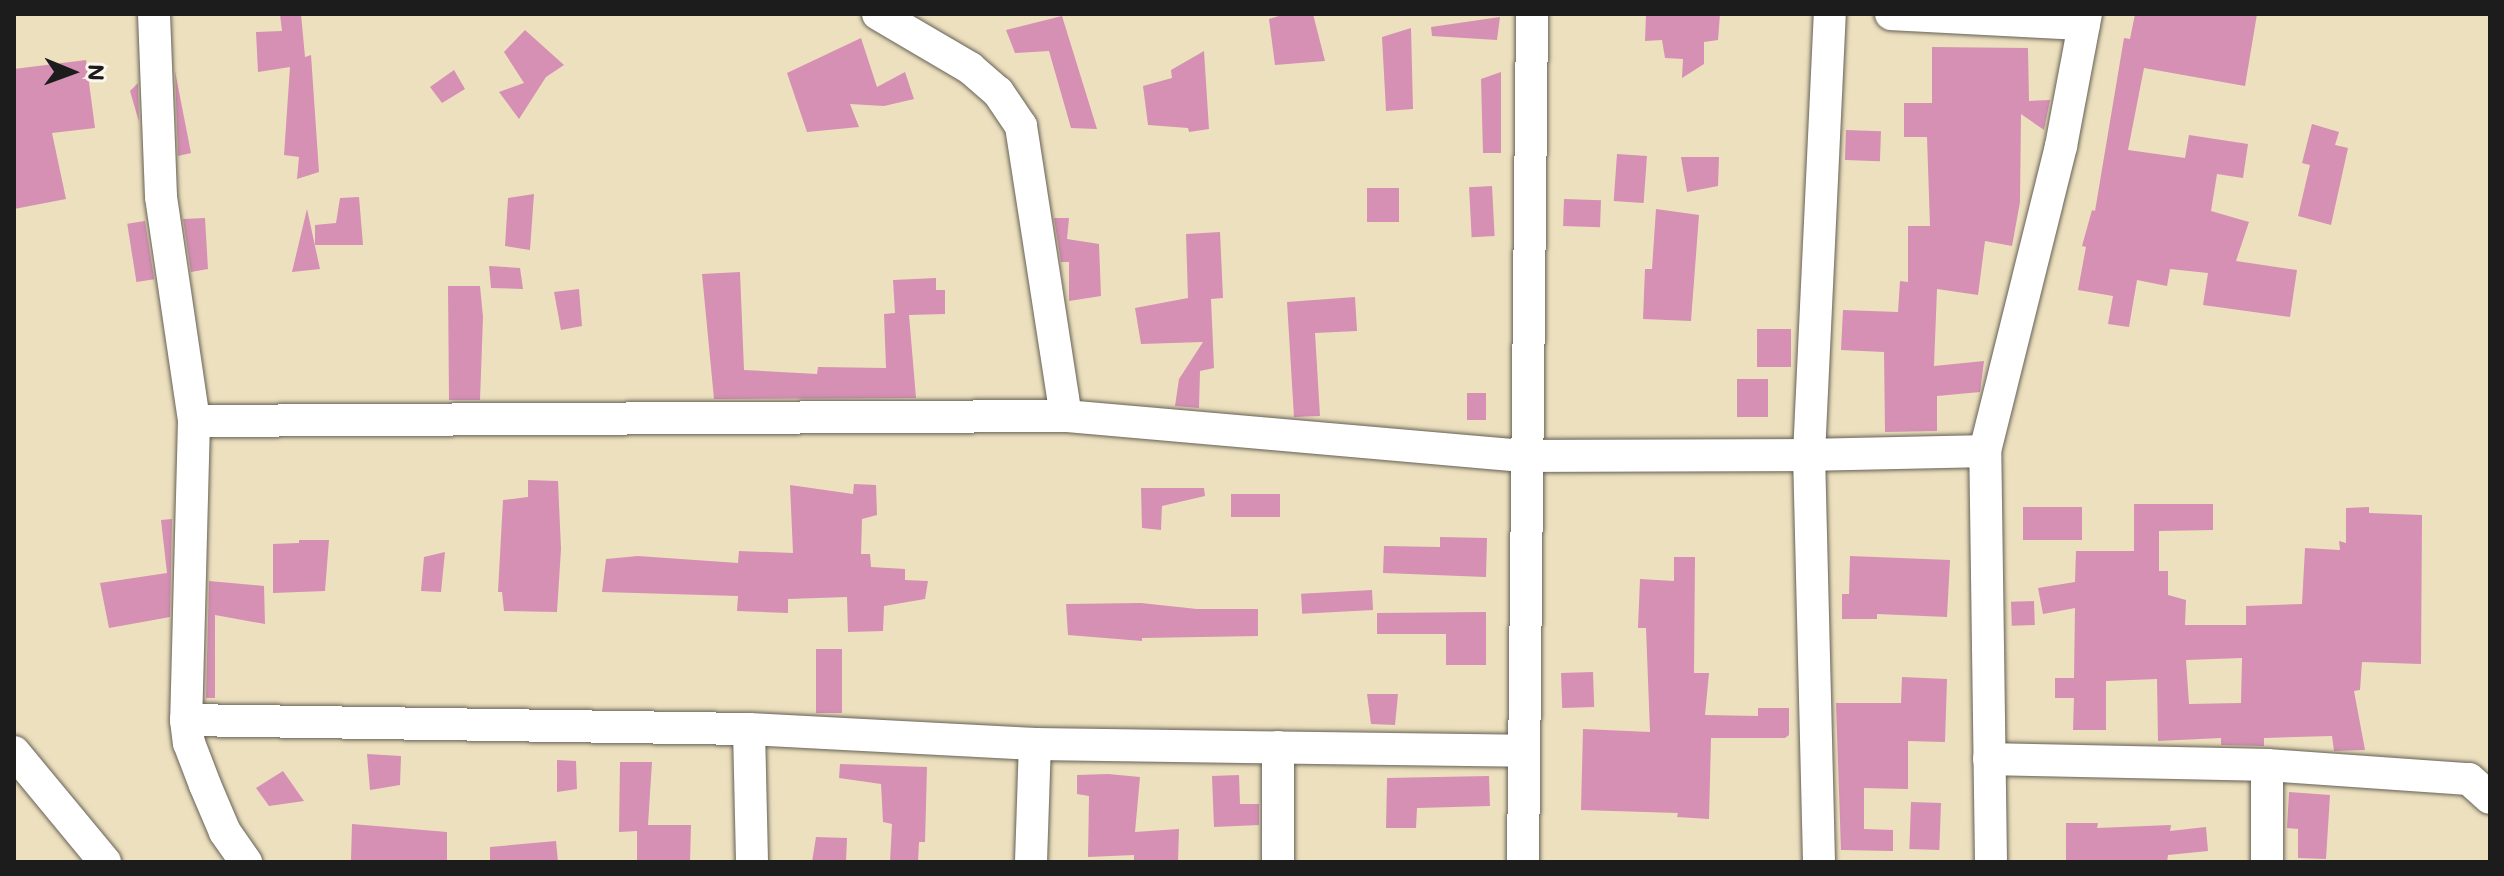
<!DOCTYPE html>
<style>
body{margin:0}
#map{position:relative;width:2504px;height:876px;overflow:hidden;background:#ede0bf;font-family:Mali,sans-serif}
div>[style]{position:absolute}
[style*='--x']{left:calc(var(--x)*1px);top:calc(var(--y)*1px);width:calc(var(--w)*1px);rotate:calc(var(--a)*1deg)}
.building>*{inset:0;background:#d590b3;transform-origin:0 0}
.roads{filter:drop-shadow(0 0 2px #656155) drop-shadow(0 0 2px #656155)}
.minor>*{height:32px;margin:-16px;padding:0 16px;transform-origin:16px;border-radius:16px;background:#fff}
span{translate:-50% -50%;white-space:nowrap;text-align:center;line-height:1.15;-webkit-text-stroke:8px #fbf7ec;paint-order:stroke}
.frame{position:absolute;inset:0;border:16px solid #1c1c1c;pointer-events:none}
.north{position:absolute;left:32px;top:32px;width:80px;height:80px;-webkit-text-stroke:6px #fbf7ec;paint-order:stroke;rotate:91deg;font-size:22px;font-weight:700;line-height:32px;text-align:center;color:#1c1c1c}
.north::after{content:'';display:block;margin:auto;width:28px;height:36px;background:#1c1c1c;clip-path:polygon(50% 0,100% 100%,50% 72%,0 100%)}
</style>
<div id="map">
<div class="building">
<i style="clip-path:polygon(280px 14px,301px 14px,305px 57px,311px 55px,319px 172px,297px 179px,299px 157px,284px 155px,290px 67px,258px 72px,256px 32px,282px 31px)"></i>
<i style="clip-path:polygon(1285px 14px,1313px 14px,1325px 61px,1275px 65px,1269px 19px)"></i>
<i style="clip-path:polygon(1646px 14px,1720px 14px,1718px 40px,1704px 42px,1704px 64px,1682px 78px,1683px 59px,1665px 58px,1662px 40px,1645px 41px)"></i>
<i style="clip-path:polygon(2135px 14px,2257px 14px,2245px 86px,2144px 68px,2128px 150px,2185px 158px,2189px 135px,2248px 144px,2243px 178px,2217px 174px,2211px 211px,2249px 222px,2236px 261px,2297px 270px,2290px 317px,2203px 305px,2208px 273px,2170px 269px,2167px 286px,2137px 280px,2129px 327px,2108px 324px,2113px 296px,2078px 290px,2086px 247px,2082px 246px,2092px 210px,2095px 211px,2124px 38px,2130px 39px)"></i>
<i style="clip-path:polygon(1062px 16px,1097px 129px,1071px 128px,1049px 51px,1015px 53px,1006px 30px)"></i>
<i style="clip-path:polygon(1500px 17px,1497px 40px,1432px 36px,1431px 27px)"></i>
<i style="clip-path:polygon(1411px 28px,1413px 109px,1386px 111px,1382px 37px)"></i>
<i style="clip-path:polygon(525px 30px,564px 65px,546px 77px,519px 119px,499px 92px,524px 83px,504px 52px)"></i>
<i style="clip-path:polygon(861px 38px,877px 87px,905px 72px,914px 99px,884px 106px,850px 104px,859px 127px,807px 132px,787px 73px)"></i>
<i style="clip-path:polygon(1932px 47px,2028px 48px,2029px 101px,2050px 100px,2044px 130px,2021px 114px,2020px 202px,2012px 246px,1985px 241px,1978px 295px,1937px 289px,1934px 366px,1984px 361px,1980px 392px,1937px 396px,1937px 431px,1885px 432px,1884px 352px,1841px 350px,1843px 310px,1898px 312px,1900px 281px,1908px 282px,1908px 226px,1930px 226px,1927px 137px,1904px 137px,1904px 103px,1932px 103px)"></i>
<i style="clip-path:polygon(1204px 51px,1209px 129px,1189px 132px,1188px 128px,1148px 125px,1143px 86px,1172px 78px,1171px 70px)"></i>
<i style="clip-path:polygon(86px 60px,95px 128px,52px 133px,66px 199px,14px 209px,14px 69px)"></i>
<i style="clip-path:polygon(454px 70px,465px 89px,442px 103px,430px 87px)"></i>
<i style="clip-path:polygon(175px 71px,191px 153px,178px 156px)"></i>
<i style="clip-path:polygon(1501px 72px,1501px 153px,1483px 153px,1481px 79px)"></i>
<i style="clip-path:polygon(138px 83px,139px 122px,130px 91px)"></i>
<i style="clip-path:polygon(2312px 124px,2339px 132px,2335px 145px,2348px 148px,2331px 225px,2298px 216px,2310px 165px,2302px 163px)"></i>
<i style="left:1846px;top:130px;width:35px;height:30px;rotate:2deg"></i>
<i style="left:1617px;top:154px;width:30px;height:47px;rotate:4deg"></i>
<i style="clip-path:polygon(1681px 157px,1719px 157px,1718px 186px,1687px 192px)"></i>
<i style="left:1492px;top:186px;width:50px;height:23px;rotate:87deg"></i>
<i style="left:1367px;top:188px;width:32px;height:34px"></i>
<i style="clip-path:polygon(534px 194px,530px 250px,505px 246px,508px 198px)"></i>
<i style="clip-path:polygon(359px 197px,363px 245px,315px 245px,315px 225px,336px 223px,340px 198px)"></i>
<i style="left:1564px;top:199px;width:37px;height:27px;rotate:2deg"></i>
<i style="clip-path:polygon(307px 209px,320px 269px,292px 272px)"></i>
<i style="clip-path:polygon(1656px 209px,1699px 215px,1691px 321px,1643px 319px,1645px 269px,1652px 269px)"></i>
<i style="clip-path:polygon(205px 218px,208px 269px,191px 272px,183px 219px)"></i>
<i style="clip-path:polygon(1054px 218px,1069px 218px,1067px 239px,1099px 244px,1101px 296px,1069px 301px,1069px 262px,1061px 262px)"></i>
<i style="left:145px;top:221px;width:59px;height:18px;rotate:81deg"></i>
<i style="clip-path:polygon(1220px 232px,1223px 298px,1211px 299px,1214px 368px,1200px 371px,1199px 408px,1175px 406px,1179px 379px,1203px 342px,1141px 344px,1135px 308px,1188px 298px,1186px 234px)"></i>
<i style="clip-path:polygon(489px 266px,520px 268px,523px 289px,491px 288px)"></i>
<i style="clip-path:polygon(740px 272px,744px 370px,817px 374px,818px 367px,886px 368px,884px 314px,895px 313px,893px 280px,936px 278px,936px 290px,945px 290px,945px 314px,909px 315px,916px 398px,714px 399px,702px 274px)"></i>
<i style="clip-path:polygon(448px 286px,480px 286px,483px 317px,480px 400px,449px 400px)"></i>
<i style="clip-path:polygon(579px 289px,582px 326px,561px 330px,554px 292px)"></i>
<i style="clip-path:polygon(1355px 297px,1357px 331px,1315px 333px,1320px 416px,1294px 417px,1287px 302px)"></i>
<i style="left:1757px;top:329px;width:34px;height:38px"></i>
<i style="left:1737px;top:379px;width:31px;height:38px"></i>
<i style="left:1467px;top:393px;width:19px;height:27px"></i>
<i style="clip-path:polygon(528px 480px,558px 481px,561px 549px,557px 612px,504px 611px,502px 592px,498px 592px,503px 500px,528px 497px)"></i>
<i style="clip-path:polygon(854px 484px,876px 485px,877px 515px,862px 519px,861px 554px,870px 554px,871px 567px,905px 569px,905px 580px,928px 581px,925px 599px,884px 606px,883px 631px,848px 632px,847px 597px,788px 599px,788px 613px,737px 611px,738px 596px,602px 592px,606px 559px,638px 556px,738px 563px,739px 551px,793px 553px,790px 485px,853px 494px)"></i>
<i style="clip-path:polygon(1141px 488px,1204px 488px,1205px 496px,1162px 506px,1161px 530px,1142px 528px)"></i>
<i style="left:1280px;top:494px;width:23px;height:49px;rotate:90deg"></i>
<i style="clip-path:polygon(evenodd,2134px 504px,2213px 504px,2213px 530px,2159px 531px,2159px 571px,2168px 571px,2168px 595px,2186px 600px,2185px 625px,2246px 625px,2246px 606px,2302px 604px,2305px 548px,2340px 550px,2339px 541px,2346px 543px,2346px 508px,2369px 507px,2369px 513px,2422px 515px,2421px 664px,2362px 662px,2360px 690px,2354px 691px,2365px 750px,2334px 751px,2332px 736px,2264px 738px,2264px 746px,2221px 745px,2221px 738px,2158px 741px,2157px 679px,2106px 681px,2106px 730px,2073px 730px,2074px 698px,2055px 698px,2055px 678px,2074px 678px,2075px 608px,2043px 614px,2038px 588px,2075px 582px,2076px 551px,2134px 551px,2134px 504px,2242px 658px,2241px 703px,2189px 704px,2186px 660px,2242px 658px)"></i>
<i style="left:2023px;top:507px;width:59px;height:33px"></i>
<i style="clip-path:polygon(172px 519px,170px 617px,109px 628px,100px 583px,167px 573px,161px 520px)"></i>
<i style="clip-path:polygon(1440px 537px,1487px 538px,1486px 577px,1383px 573px,1384px 546px,1440px 547px)"></i>
<i style="clip-path:polygon(299px 540px,329px 540px,325px 591px,273px 593px,273px 544px,299px 543px)"></i>
<i style="clip-path:polygon(445px 552px,441px 592px,421px 591px,424px 557px)"></i>
<i style="clip-path:polygon(1850px 556px,1950px 560px,1947px 617px,1877px 614px,1877px 619px,1842px 619px,1842px 594px,1849px 594px)"></i>
<i style="clip-path:polygon(1674px 557px,1695px 557px,1694px 673px,1709px 673px,1705px 715px,1758px 716px,1758px 708px,1789px 708px,1789px 735px,1785px 738px,1711px 738px,1709px 819px,1677px 817px,1678px 813px,1581px 810px,1583px 729px,1650px 732px,1646px 628px,1638px 628px,1640px 579px,1674px 581px)"></i>
<i style="clip-path:polygon(209px 581px,264px 586px,265px 624px,215px 615px,215px 698px,206px 698px)"></i>
<i style="left:1372px;top:590px;width:20px;height:71px;rotate:87deg"></i>
<i style="left:2034px;top:601px;width:24px;height:23px;rotate:88deg"></i>
<i style="clip-path:polygon(1141px 603px,1197px 609px,1258px 609px,1258px 636px,1142px 638px,1142px 641px,1068px 635px,1066px 604px)"></i>
<i style="clip-path:polygon(1486px 612px,1486px 665px,1446px 665px,1446px 634px,1377px 634px,1377px 613px)"></i>
<i style="left:816px;top:649px;width:26px;height:64px"></i>
<i style="left:1593px;top:672px;width:35px;height:32px;rotate:88deg"></i>
<i style="clip-path:polygon(1902px 677px,1947px 679px,1945px 742px,1908px 741px,1908px 789px,1864px 788px,1864px 829px,1893px 830px,1893px 851px,1841px 850px,1836px 703px,1901px 703px)"></i>
<i style="clip-path:polygon(1367px 694px,1398px 694px,1395px 725px,1371px 724px)"></i>
<i style="clip-path:polygon(367px 754px,401px 756px,400px 785px,370px 790px)"></i>
<i style="clip-path:polygon(557px 760px,576px 761px,577px 789px,557px 792px)"></i>
<i style="clip-path:polygon(620px 762px,652px 762px,648px 825px,691px 825px,690px 862px,637px 862px,637px 831px,619px 832px)"></i>
<i style="clip-path:polygon(840px 764px,927px 767px,925px 842px,919px 842px,918px 862px,890px 862px,892px 824px,883px 822px,881px 784px,839px 778px)"></i>
<i style="clip-path:polygon(283px 771px,304px 801px,269px 806px,256px 788px)"></i>
<i style="clip-path:polygon(1108px 774px,1140px 777px,1135px 832px,1179px 829px,1178px 862px,1134px 862px,1134px 855px,1088px 857px,1089px 796px,1077px 794px,1077px 775px)"></i>
<i style="clip-path:polygon(1239px 775px,1240px 804px,1259px 804px,1259px 825px,1214px 827px,1212px 776px)"></i>
<i style="clip-path:polygon(1489px 776px,1490px 806px,1417px 808px,1416px 828px,1386px 828px,1387px 778px)"></i>
<i style="clip-path:polygon(2289px 792px,2330px 795px,2326px 859px,2298px 858px,2298px 829px,2287px 828px)"></i>
<i style="left:1911px;top:802px;width:30px;height:47px;rotate:2deg"></i>
<i style="clip-path:polygon(2066px 823px,2098px 823px,2097px 828px,2171px 825px,2170px 831px,2206px 827px,2208px 851px,2168px 855px,2167px 862px,2066px 861px)"></i>
<i style="clip-path:polygon(352px 824px,447px 832px,447px 862px,351px 861px)"></i>
<i style="clip-path:polygon(816px 837px,847px 838px,846px 862px,812px 862px)"></i>
<i style="clip-path:polygon(556px 841px,558px 862px,490px 862px,490px 847px)"></i>
</div>
<div class="roads">
<div class="minor">
<i style="--x:154;--y:14;--w:183;--a:87.8"></i>
<i style="--x:161;--y:197;--w:226;--a:81.6"></i>
<i style="--x:194;--y:421;--w:299;--a:91.5"></i>
<i style="--x:186;--y:720;--w:23;--a:83"></i>
<i style="--x:189;--y:743;--w:45;--a:69.1"></i>
<i style="--x:205;--y:785;--w:51;--a:66.9"></i>
<i style="--x:225;--y:832;--w:37;--a:55"></i>
<i style="--x:878;--y:14;--w:107;--a:30.4"></i>
<i style="--x:970;--y:68;--w:37;--a:41"></i>
<i style="--x:998;--y:92;--w:41;--a:55.9"></i>
<i style="--x:1021;--y:126;--w:293;--a:81.2"></i>
<i style="--x:1891;--y:14;--w:193;--a:3"></i>
<i style="--x:194;--y:421;--w:872;--a:-0.33"></i>
<i style="--x:1066;--y:416;--w:463;--a:5"></i>
<i style="--x:1527;--y:456;--w:282;--a:-0.2"></i>
<i style="--x:1809;--y:455;--w:441;--a:-87.3"></i>
<i style="--x:186;--y:720;--w:563;--a:0.92"></i>
<i style="--x:749;--y:729;--w:286;--a:3"></i>
<i style="--x:1035;--y:744;--w:489;--a:0.8"></i>
<i style="--x:749;--y:729;--w:133;--a:88.7"></i>
<i style="--x:1278;--y:747;--w:115;--a:90"></i>
<i style="--x:14;--y:752;--w:143;--a:50.4"></i>
<i style="--x:1989;--y:759;--w:278;--a:1.2"></i>
<i style="--x:2267;--y:765;--w:97;--a:90"></i>
<i style="--x:2267;--y:765;--w:202;--a:4"></i>
<i style="--x:2469;--y:779;--w:28;--a:42"></i>
<i style="--x:1031;--y:862;--w:118;--a:-88.1"></i>
<i style="--x:1523;--y:862;--w:848;--a:-89.39"></i>
<i style="--x:1819;--y:862;--w:407;--a:-91.4"></i>
<i style="--x:1809;--y:455;--w:176;--a:-1.3"></i>
<i style="--x:1991;--y:862;--w:411;--a:-90.8"></i>
<i style="--x:1985;--y:451;--w:314;--a:-76"></i>
<i style="--x:2061;--y:146;--w:134;--a:-79.3"></i>
</div>
</div>
<div class="frame"></div>
<div class="north">N</div>
</div>
